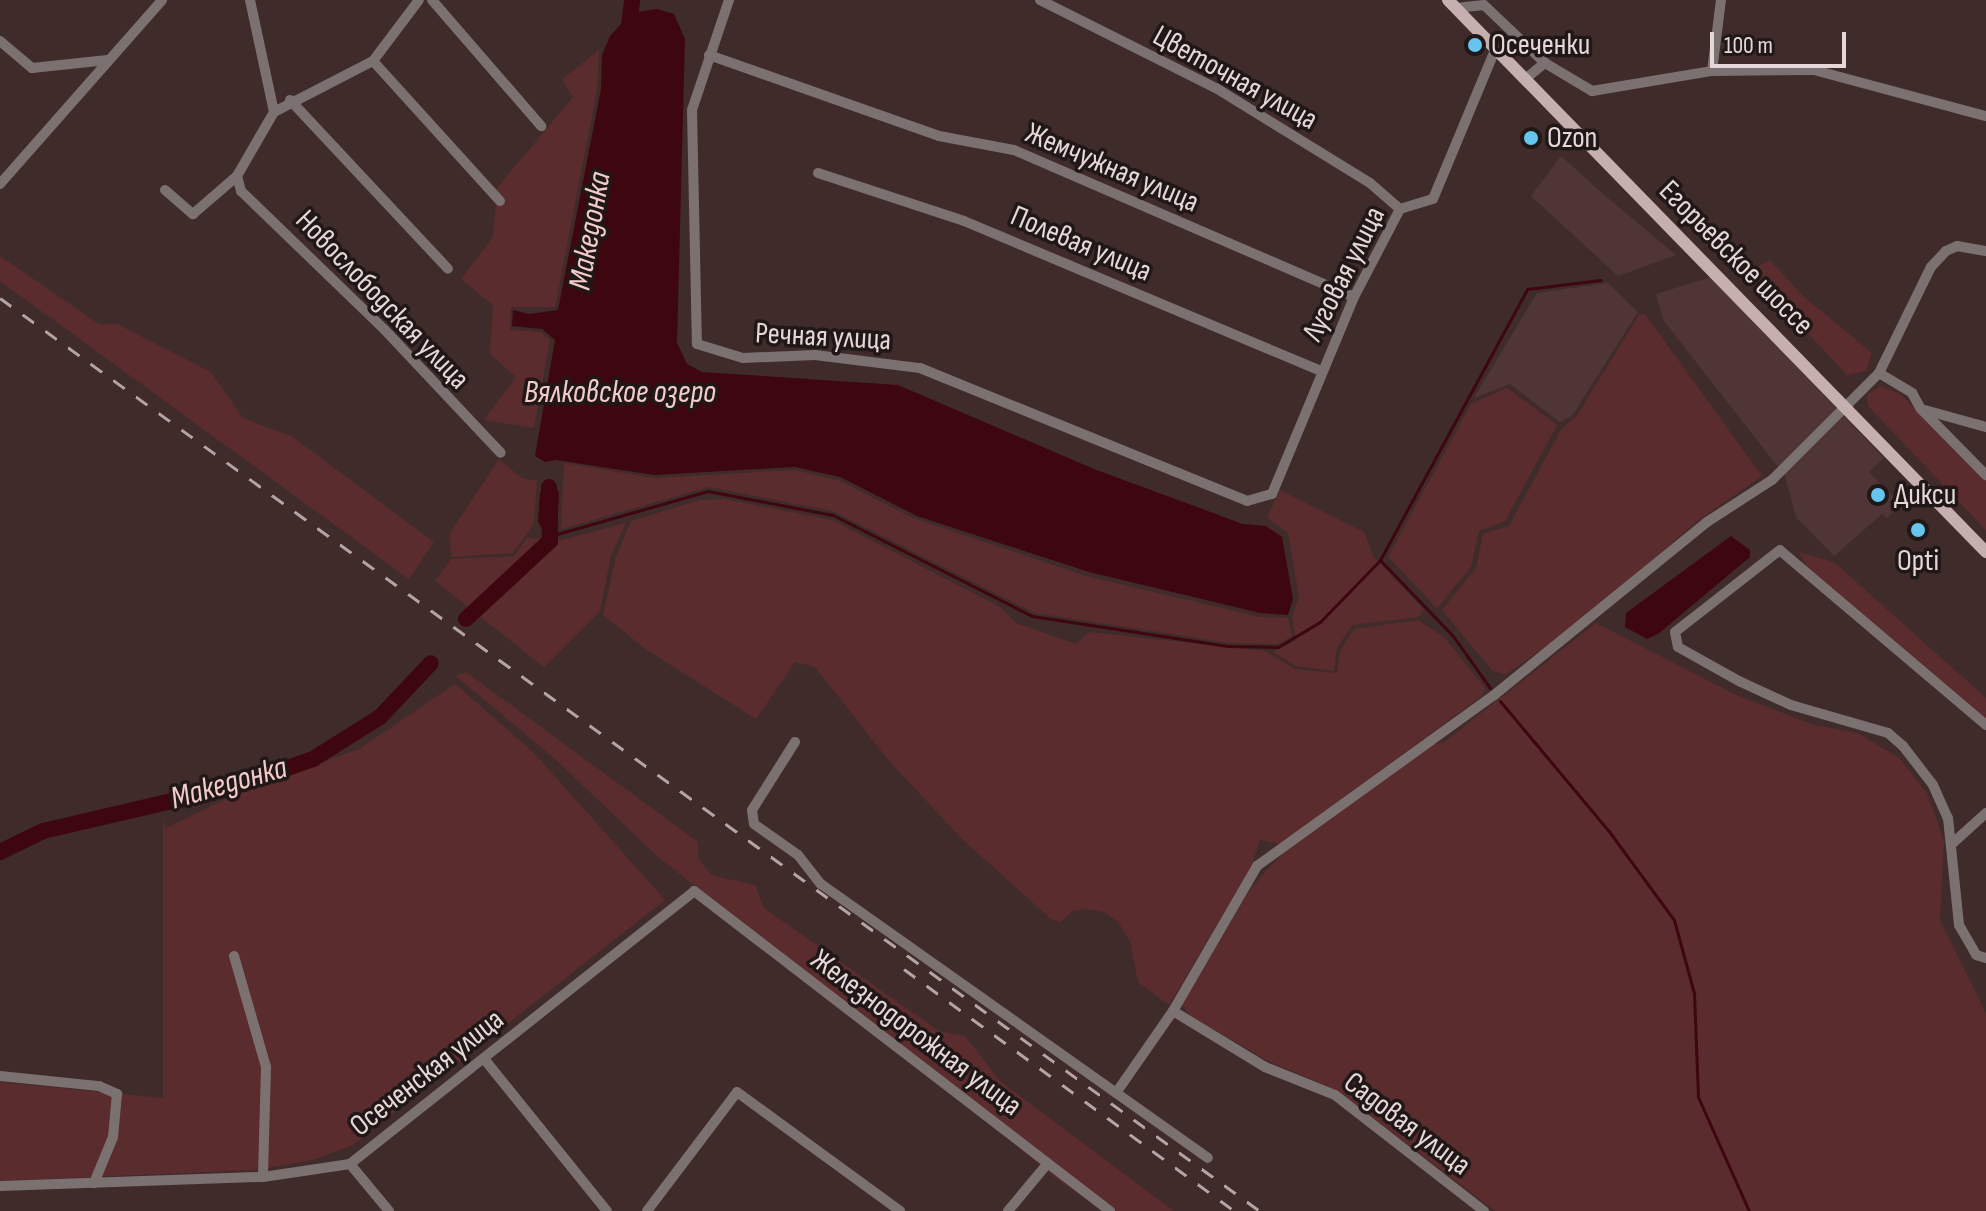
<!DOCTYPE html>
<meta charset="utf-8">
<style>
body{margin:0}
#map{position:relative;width:1986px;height:1211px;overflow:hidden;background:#402b2b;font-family:"Sofia Sans Condensed",sans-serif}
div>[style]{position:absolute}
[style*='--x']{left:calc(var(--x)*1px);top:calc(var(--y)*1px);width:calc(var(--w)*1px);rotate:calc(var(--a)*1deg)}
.built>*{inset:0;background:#503536}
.green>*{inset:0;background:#5a2c2d}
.water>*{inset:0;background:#3e060e}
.stream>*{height:3px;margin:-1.5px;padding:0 1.5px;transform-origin:1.5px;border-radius:1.5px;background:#3e060e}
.river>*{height:16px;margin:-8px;padding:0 8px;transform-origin:8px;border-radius:8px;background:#3e060e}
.minor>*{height:10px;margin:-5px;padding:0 5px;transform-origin:5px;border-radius:5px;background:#7c7171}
.major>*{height:12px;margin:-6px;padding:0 6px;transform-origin:6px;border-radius:6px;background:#c6b0af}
.rail>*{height:3px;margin-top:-1.5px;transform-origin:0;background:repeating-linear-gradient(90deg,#b4a4a4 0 14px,transparent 0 28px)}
.dots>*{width:22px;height:22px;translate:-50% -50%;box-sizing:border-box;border:4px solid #201717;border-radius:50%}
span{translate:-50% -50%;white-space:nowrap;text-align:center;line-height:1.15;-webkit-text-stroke:7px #201717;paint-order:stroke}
.poi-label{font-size:30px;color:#e6d8d8}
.left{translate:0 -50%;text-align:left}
.street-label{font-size:30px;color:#e6d8d8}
.water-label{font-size:32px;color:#f4cbcb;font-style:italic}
.scale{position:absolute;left:1710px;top:32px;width:136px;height:36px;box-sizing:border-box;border:4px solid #e6d8d8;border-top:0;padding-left:10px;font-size:24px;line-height:28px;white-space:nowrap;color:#e6d8d8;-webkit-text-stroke:6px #201717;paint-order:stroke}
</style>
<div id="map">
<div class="built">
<i style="clip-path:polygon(1561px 156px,1602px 193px,1676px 255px,1618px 276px,1531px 196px)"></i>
<i style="clip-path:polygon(1711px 277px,1884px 458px,1869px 472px,1901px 505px,1887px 518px,1882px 514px,1834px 556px,1796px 517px,1785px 476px,1664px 321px,1656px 294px)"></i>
<i style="clip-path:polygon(1608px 283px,1638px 312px,1572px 416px,1560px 422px,1510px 384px,1474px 398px,1537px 293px)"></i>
</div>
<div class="green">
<i style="clip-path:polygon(599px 50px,597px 90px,555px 307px,511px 307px,510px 330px,541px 332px,550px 340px,534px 428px,484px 420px,516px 377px,490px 354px,493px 305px,461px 279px,493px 237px,497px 188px,573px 97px,562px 79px)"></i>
<i style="clip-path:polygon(0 256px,99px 324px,117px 324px,211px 372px,243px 418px,291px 436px,434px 542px,409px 579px,0 281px)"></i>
<i style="clip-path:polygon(1770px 260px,1803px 296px,1872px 353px,1866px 371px,1847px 375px,1750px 271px)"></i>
<i style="clip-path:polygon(1645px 314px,1762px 476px,1696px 522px,1582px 621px,1505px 675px,1492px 670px,1442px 610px,1476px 568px,1483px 534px,1509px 526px,1562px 428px,1576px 417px,1639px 315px)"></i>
<i style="clip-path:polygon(1880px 386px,1900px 394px,1986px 478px,1986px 530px,1868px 406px,1867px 395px)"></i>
<i style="clip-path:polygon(1507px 388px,1557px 425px,1505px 521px,1479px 531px,1471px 567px,1437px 608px,1388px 557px,1471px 404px)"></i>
<i style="clip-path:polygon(499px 459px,522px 478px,537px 481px,534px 523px,513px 553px,451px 557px,450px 533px)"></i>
<i style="clip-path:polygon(564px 463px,654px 478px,795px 470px,840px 481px,913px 518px,1086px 576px,1260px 617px,1288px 618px,1292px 636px,1278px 644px,1230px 643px,1035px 613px,833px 511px,709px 487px,561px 529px)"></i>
<i style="clip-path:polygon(1280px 490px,1364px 532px,1373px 556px,1424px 610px,1418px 617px,1352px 625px,1337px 648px,1334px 671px,1296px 666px,1273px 652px,1296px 640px,1292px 618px,1299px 596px,1288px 533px,1267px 518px)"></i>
<i style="clip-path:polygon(725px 499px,832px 520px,1000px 607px,1016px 623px,1076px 644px,1089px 632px,1265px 651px,1295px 669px,1337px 673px,1340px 651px,1354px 629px,1418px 620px,1444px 637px,1485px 688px,1483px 695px,1280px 844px,1260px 840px,1251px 867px,1169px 1005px,1138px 982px,1130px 941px,1118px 922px,1104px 912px,1086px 909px,1073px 911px,1060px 922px,1051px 919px,963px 840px,890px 762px,815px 667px,795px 662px,756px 719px,647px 650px,603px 615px,616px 557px,631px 521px,700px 500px)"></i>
<i style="clip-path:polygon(626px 523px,611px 555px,600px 611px,544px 667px,435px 581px,451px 559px,514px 556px,527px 538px,561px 540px)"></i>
<i style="clip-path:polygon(1799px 552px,1834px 562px,1986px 698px,1986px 720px,1807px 567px)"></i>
<i style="clip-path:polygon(1596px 623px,1734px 694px,1814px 725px,1858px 733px,1899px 758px,1927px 793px,1944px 841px,1940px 920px,1986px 1013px,1986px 1211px,1495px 1211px,1336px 1090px,1268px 1061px,1189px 1015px,1182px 1005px,1251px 888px,1282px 854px,1430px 744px,1443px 743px)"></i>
<i style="clip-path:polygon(466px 672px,698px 842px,698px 858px,711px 875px,755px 885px,764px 908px,939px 1031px,965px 1036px,1000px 1081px,1174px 1211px,1102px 1211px,1053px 1176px,863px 1018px,658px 857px,555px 759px,456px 676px)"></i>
<i style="clip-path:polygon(455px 684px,533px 752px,665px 900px,353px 1145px,313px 1160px,254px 1170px,0 1181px,0 1082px,163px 1098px,163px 820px,166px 828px,236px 794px,359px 749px)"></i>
</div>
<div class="water">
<i style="clip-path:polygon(657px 9px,674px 14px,685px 39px,677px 343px,687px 364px,702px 372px,898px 385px,1094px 469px,1243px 524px,1266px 526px,1282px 537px,1293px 599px,1288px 615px,1260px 613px,1089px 572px,917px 516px,840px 477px,795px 467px,654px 475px,556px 460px,545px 462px,535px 456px,555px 340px,542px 329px,512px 326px,513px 310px,529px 314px,558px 310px,601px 89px,602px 55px,610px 36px,631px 13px)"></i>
<i style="clip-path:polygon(554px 486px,559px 492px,557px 534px,550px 541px,538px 522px,540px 492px)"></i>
<i style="clip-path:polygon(1731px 536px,1750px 550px,1750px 557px,1658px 634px,1647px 639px,1625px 627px,1626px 613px)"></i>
</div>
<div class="stream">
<i style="--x:557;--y:534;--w:157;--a:-15.9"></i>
<i style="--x:708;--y:491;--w:127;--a:10.9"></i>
<i style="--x:833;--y:515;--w:223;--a:26.9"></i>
<i style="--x:1032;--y:616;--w:198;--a:8.7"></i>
<i style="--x:1228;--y:646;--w:50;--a:1.1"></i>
<i style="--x:1278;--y:647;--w:49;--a:-30.8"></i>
<i style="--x:1320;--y:622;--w:86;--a:-45.9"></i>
<i style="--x:1380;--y:560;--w:308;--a:-61.5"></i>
<i style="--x:1527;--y:289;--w:74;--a:-7"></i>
<i style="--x:1381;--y:561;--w:104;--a:46.2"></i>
<i style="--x:1453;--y:636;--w:64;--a:54.6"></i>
<i style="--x:1500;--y:701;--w:168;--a:50.1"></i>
<i style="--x:1608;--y:830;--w:112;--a:53.7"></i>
<i style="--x:1674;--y:920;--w:76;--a:74.7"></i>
<i style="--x:1694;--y:993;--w:104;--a:87.8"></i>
<i style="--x:1698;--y:1097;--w:125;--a:65.9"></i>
</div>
<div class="river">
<i style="--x:628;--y:34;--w:34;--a:-83"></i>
<i style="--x:466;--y:619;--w:115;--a:-42.9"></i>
<i style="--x:550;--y:541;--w:54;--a:-91.1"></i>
<i style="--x:0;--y:852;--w:48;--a:-26"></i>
<i style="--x:43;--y:831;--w:198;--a:-13.1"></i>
<i style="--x:236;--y:786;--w:82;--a:-19.3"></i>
<i style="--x:313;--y:759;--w:79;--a:-32.1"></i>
<i style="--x:380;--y:717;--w:74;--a:-46.6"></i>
</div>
<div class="minor">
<i style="--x:432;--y:0;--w:167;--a:49.1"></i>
<i style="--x:729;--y:0;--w:116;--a:108.6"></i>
<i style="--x:692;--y:110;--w:234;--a:88.8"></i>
<i style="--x:697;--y:344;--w:48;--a:16.9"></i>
<i style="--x:743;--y:358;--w:72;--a:-2.4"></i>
<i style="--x:815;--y:355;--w:106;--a:7.1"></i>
<i style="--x:920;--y:368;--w:353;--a:22.1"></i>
<i style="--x:1247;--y:501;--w:26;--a:-16"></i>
<i style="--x:1272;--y:494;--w:213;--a:-67.4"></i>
<i style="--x:1354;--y:297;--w:99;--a:-62.4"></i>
<i style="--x:1400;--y:209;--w:34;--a:-17"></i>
<i style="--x:1433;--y:199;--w:161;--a:-67.4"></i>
<i style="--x:1040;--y:0;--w:197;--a:26.6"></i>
<i style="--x:1216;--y:88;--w:181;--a:31.7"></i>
<i style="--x:1370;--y:183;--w:40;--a:41"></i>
<i style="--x:1456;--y:8;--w:28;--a:-6"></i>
<i style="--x:1484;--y:5;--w:84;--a:43.6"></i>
<i style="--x:0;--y:41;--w:42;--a:40.2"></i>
<i style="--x:32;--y:68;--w:76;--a:-6"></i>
<i style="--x:709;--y:55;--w:244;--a:19.4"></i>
<i style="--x:939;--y:136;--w:76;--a:10.6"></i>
<i style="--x:1014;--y:150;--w:370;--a:23.4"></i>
<i style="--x:373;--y:61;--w:189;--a:47.8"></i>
<i style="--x:1712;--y:71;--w:72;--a:-82.8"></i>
<i style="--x:1525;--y:79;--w:26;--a:-39"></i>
<i style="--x:1545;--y:63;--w:55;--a:30.8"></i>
<i style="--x:1592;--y:91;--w:122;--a:-9.5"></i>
<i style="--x:1712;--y:71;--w:102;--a:-0.6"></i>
<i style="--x:1814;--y:70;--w:178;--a:15"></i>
<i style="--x:290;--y:100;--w:231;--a:46.9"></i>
<i style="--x:274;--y:112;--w:111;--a:-27.3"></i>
<i style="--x:373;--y:61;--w:76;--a:-53"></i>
<i style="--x:818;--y:173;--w:154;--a:18.2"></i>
<i style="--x:964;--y:221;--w:387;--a:22.8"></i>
<i style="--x:237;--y:176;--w:16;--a:75"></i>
<i style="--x:241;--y:191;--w:199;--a:44"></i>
<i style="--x:384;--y:329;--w:170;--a:46.7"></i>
<i style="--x:237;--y:176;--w:74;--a:-60"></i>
<i style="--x:274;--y:112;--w:115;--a:-102.1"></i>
<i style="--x:0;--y:184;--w:245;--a:-48.6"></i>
<i style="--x:165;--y:190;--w:37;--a:41"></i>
<i style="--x:193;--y:214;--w:58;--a:-40.8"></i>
<i style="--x:1879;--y:373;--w:39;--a:31"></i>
<i style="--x:1912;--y:393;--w:18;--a:61"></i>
<i style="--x:1921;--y:409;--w:67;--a:15.5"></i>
<i style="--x:1923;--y:411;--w:90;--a:45.5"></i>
<i style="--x:1986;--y:725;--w:270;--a:-139.7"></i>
<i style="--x:1780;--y:550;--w:133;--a:142"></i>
<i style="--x:1675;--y:632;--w:15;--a:79"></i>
<i style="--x:1678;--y:647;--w:72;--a:29.1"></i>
<i style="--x:1741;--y:682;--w:55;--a:24.7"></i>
<i style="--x:1791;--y:705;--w:101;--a:16.1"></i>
<i style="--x:1888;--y:733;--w:20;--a:41"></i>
<i style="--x:1903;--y:746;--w:49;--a:52.4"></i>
<i style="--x:1933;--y:785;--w:36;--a:66"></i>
<i style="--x:1948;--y:818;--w:108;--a:84.1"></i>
<i style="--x:1959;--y:925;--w:34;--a:60"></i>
<i style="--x:1976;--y:955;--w:10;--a:17"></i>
<i style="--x:795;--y:742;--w:80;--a:122.3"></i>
<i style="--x:752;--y:810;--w:14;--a:82"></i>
<i style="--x:754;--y:824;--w:54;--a:35.2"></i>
<i style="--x:798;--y:855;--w:37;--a:52"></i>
<i style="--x:821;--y:884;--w:474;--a:35.3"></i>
<i style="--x:1954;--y:842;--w:43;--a:-42.2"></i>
<i style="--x:234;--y:956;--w:116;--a:73.9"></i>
<i style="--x:266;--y:1067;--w:110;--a:91.6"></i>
<i style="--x:1173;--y:1011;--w:108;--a:31.3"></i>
<i style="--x:1265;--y:1067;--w:75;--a:21.8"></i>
<i style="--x:1335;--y:1095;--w:189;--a:37.9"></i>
<i style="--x:485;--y:1060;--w:194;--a:51.1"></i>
<i style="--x:0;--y:1076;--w:100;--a:5.8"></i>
<i style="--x:99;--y:1086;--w:20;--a:24"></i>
<i style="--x:117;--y:1094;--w:43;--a:95.3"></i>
<i style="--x:113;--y:1137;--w:50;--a:112.4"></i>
<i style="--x:1116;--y:1093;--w:100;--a:-55.2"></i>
<i style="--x:1173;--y:1011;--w:168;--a:-59.9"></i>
<i style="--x:1257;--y:866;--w:291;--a:-35.8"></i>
<i style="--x:1493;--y:696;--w:276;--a:-39.1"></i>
<i style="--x:1707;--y:522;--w:77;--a:-32.9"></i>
<i style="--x:1772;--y:480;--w:151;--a:-45"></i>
<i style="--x:1879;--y:373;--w:118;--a:-63.9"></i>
<i style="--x:1931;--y:267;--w:22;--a:-47"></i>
<i style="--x:1946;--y:251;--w:12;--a:-24"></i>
<i style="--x:1957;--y:246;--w:29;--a:10"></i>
<i style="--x:350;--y:1164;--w:61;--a:50.3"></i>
<i style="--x:0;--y:1186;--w:263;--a:-2"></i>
<i style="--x:263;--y:1177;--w:88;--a:-8.5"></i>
<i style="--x:350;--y:1164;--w:439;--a:-38.4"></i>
<i style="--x:694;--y:891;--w:525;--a:37.57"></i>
<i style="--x:647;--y:1211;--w:149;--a:-52.9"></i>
<i style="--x:737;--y:1092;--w:202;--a:36.1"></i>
<i style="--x:1008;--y:1211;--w:62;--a:-50.2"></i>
</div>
<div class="major">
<i style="--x:1448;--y:0;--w:771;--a:45.74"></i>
</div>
<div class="rail">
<i style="--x:0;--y:298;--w:1556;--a:35.93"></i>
<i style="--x:904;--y:969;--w:410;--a:36.2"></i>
</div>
<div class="dots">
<i style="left:1475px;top:45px;background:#65c5ee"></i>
<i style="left:1531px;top:138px;background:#65c5ee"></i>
<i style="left:1878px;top:495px;background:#65c5ee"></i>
<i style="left:1918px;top:530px;background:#65c5ee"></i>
</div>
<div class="poi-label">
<span class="left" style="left:1491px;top:45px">Осеченки</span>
<span class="left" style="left:1547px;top:138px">Ozon</span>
<span class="left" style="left:1894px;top:495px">Дикси</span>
<span style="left:1918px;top:561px">Opti</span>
</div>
<div class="street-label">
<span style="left:1235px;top:78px;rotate:29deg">Цветочная улица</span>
<span style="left:1112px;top:168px;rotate:23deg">Жемчужная улица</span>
<span style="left:1081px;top:244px;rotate:23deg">Полевая улица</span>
<span style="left:1736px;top:258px;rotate:45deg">Егорьевское шоссе</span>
<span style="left:1344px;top:274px;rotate:-63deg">Луговая улица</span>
<span style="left:382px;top:300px;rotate:46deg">Новослободская улица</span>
<span style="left:823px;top:337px;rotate:3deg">Речная улица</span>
<span style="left:916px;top:1033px;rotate:37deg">Железнодорожная улица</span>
<span style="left:427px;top:1073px;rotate:-38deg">Осеченская улица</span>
<span style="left:1407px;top:1124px;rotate:37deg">Садовая улица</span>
</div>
<div class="water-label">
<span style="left:591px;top:231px;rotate:-80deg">Македонка</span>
<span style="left:620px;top:393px">Вялковское озеро</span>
<span style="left:229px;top:784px;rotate:-16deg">Македонка</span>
</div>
<div class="scale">100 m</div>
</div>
